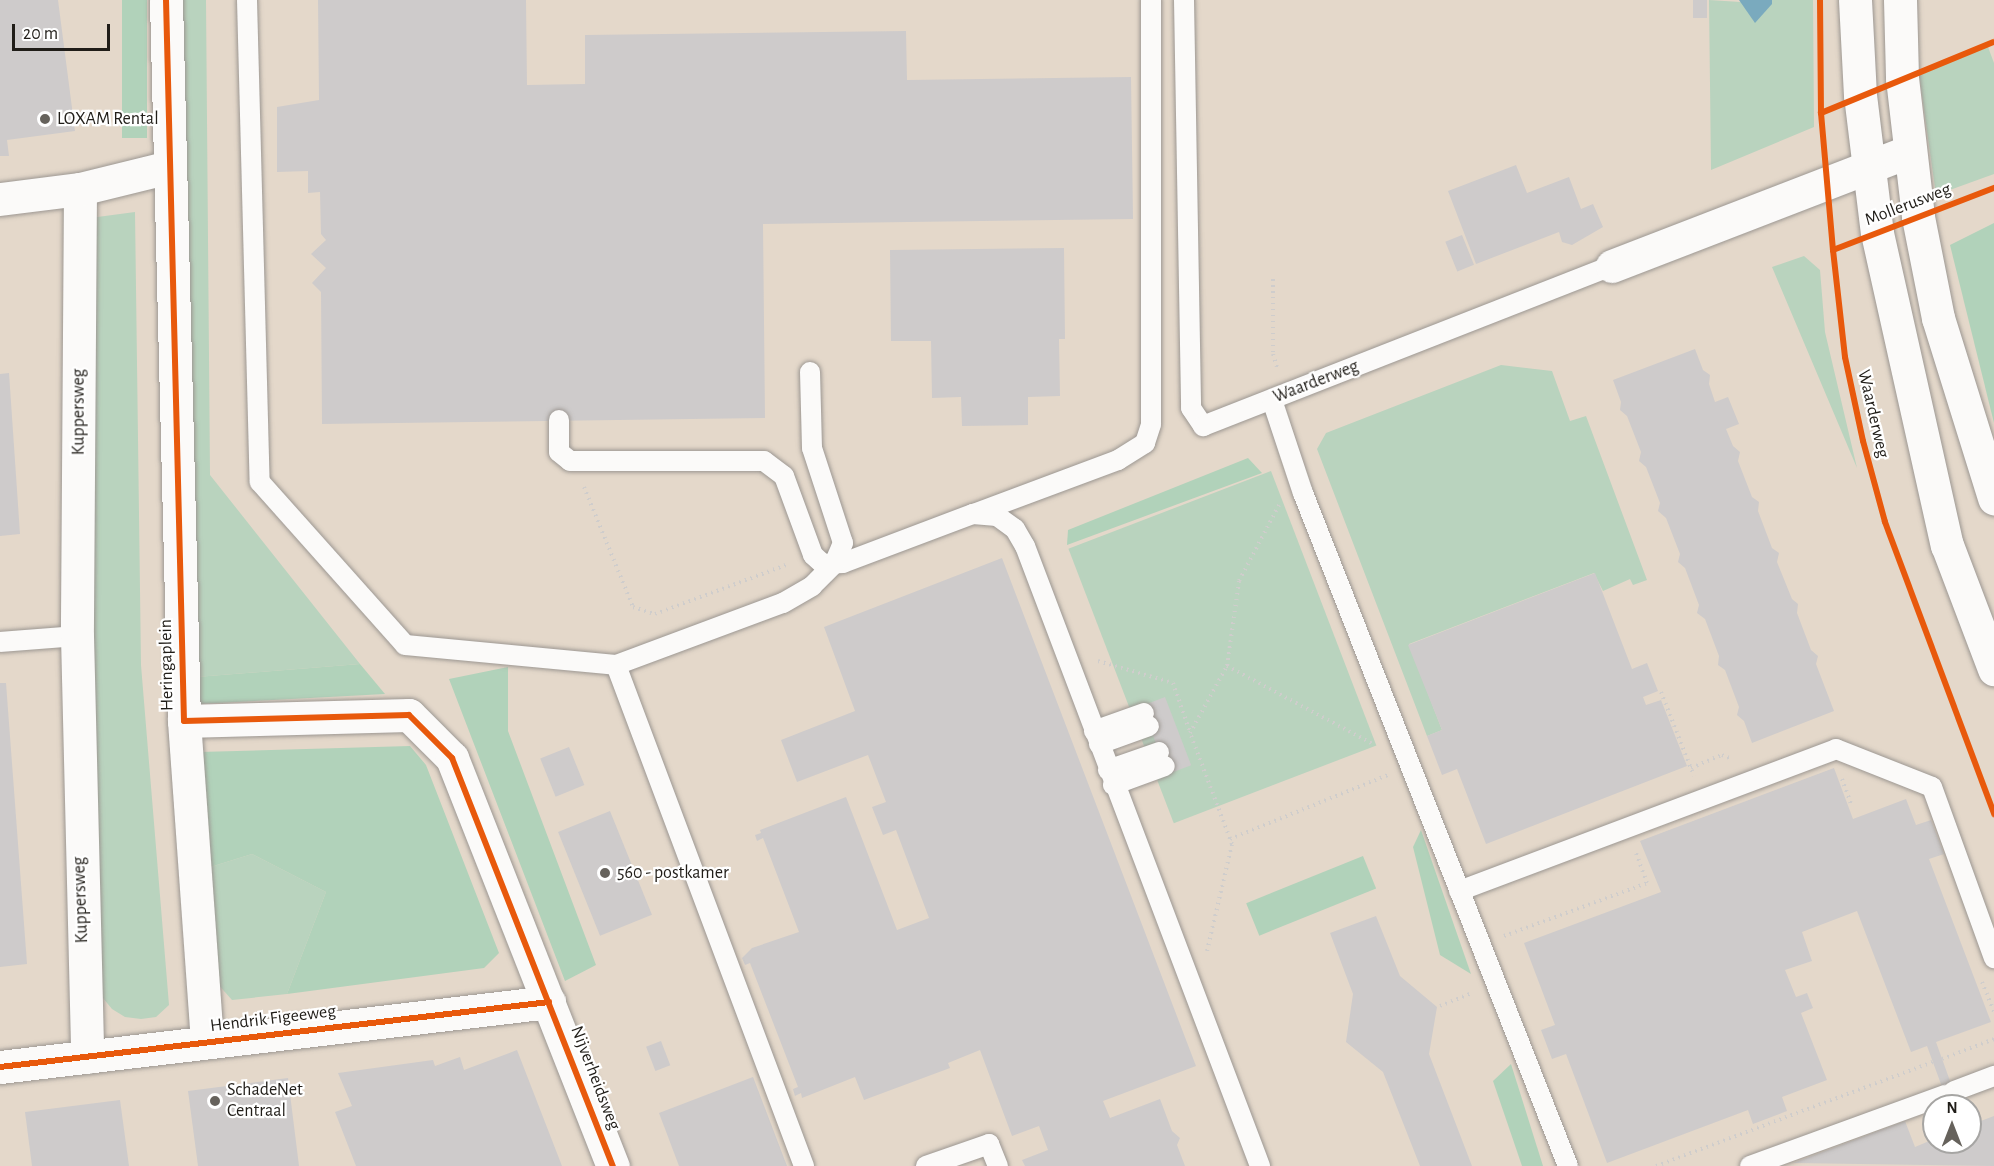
<!DOCTYPE html>
<style>
body{margin:0}
#map{position:relative;width:1994px;height:1166px;overflow:hidden;background:#e7e1da;font-family:"Alegreya Sans",sans-serif}
div>[style]{position:absolute}
[style*='--x']{left:calc(var(--x)*1px);top:calc(var(--y)*1px);width:calc(var(--w)*1px);rotate:calc(var(--a)*1deg)}
.built>*{inset:0;background:#e4d8ca}
.green>*{inset:0;background:#b9d3be;transform-origin:0 0}
.forest>*{inset:0;background:#b1d2ba;transform-origin:0 0}
.water>*{inset:0;background:#7aaabe}
.building>*{inset:0;background:#cecbcb;transform-origin:0 0}
.path>*{height:4px;margin-top:-2px;transform-origin:0;background:repeating-linear-gradient(90deg,#cfcdcc 0 1.5px,transparent 0 6px)}
.roads{filter:drop-shadow(0 0 2px #9c9792) drop-shadow(0 0 2px #9c9792)}
.service>*{height:20px;margin:-10px;padding:0 10px;transform-origin:10px;border-radius:10px;background:#fbfaf9}
.minor>*{height:33px;margin:-16.5px;padding:0 16.5px;transform-origin:16.5px;border-radius:16.5px;background:#fbfaf9}
.primary>*{height:33px;margin:-16.5px;padding:0 16.5px;transform-origin:16.5px;border-radius:16.5px;background:#fbfaf9}
.cycleway>*{height:6px;margin:-3px;padding:0 3px;transform-origin:3px;border-radius:3px;background:#e8590c}
.dots>*{width:16px;height:16px;translate:-50% -50%;box-sizing:border-box;border:3px solid #fff;border-radius:50%}
span{translate:-50% -50%;white-space:nowrap;text-align:center;line-height:1.15;-webkit-text-stroke:4.5px #fff;paint-order:stroke}
.poi-label{font-size:18px;color:#201d18}
.left{translate:0 -50%;text-align:left}
.street-label{font-size:18px;color:#201d18}
.north{position:absolute;left:1922px;top:1094px;width:60px;height:60px;box-sizing:border-box;background:#fff;border:2px solid #a6a5a3;border-radius:50%;rotate:0deg;font-size:16px;font-weight:700;line-height:24px;text-align:center;color:#201d18}
.north::after{content:'';display:block;margin:auto;width:21px;height:27px;background:#66625c;clip-path:polygon(50% 0,100% 100%,50% 72%,0 100%)}
.scale{position:absolute;left:12px;top:24px;width:98px;height:27px;box-sizing:border-box;border:3px solid #201d18;border-top:0;padding-left:8px;font-size:18px;line-height:21px;white-space:nowrap;color:#201d18;-webkit-text-stroke:4px #fff;paint-order:stroke}
</style>
<div id="map">
<div class="built">
<i style="clip-path:polygon(evenodd,0 0,1994px 0,1994px 1166px,0 1166px,0 0,1934px 1106px,1970px 1106px,1970px 1142px,1934px 1142px,1934px 1106px)"></i>
</div>
<div class="green">
<i style="clip-path:polygon(181px 0,206px 0,210px 475px,360px 664px,196px 677px)"></i>
<i style="clip-path:polygon(1709px 0,1772px 4px,1772px 0,1813px 0,1814px 127px,1711px 170px)"></i>
<i style="clip-path:polygon(1988px 47px,1994px 63px,1994px 174px,1936px 195px,1919px 74px)"></i>
<i style="clip-path:polygon(135px 212px,141px 665px,169px 1005px,156px 1017px,141px 1019px,125px 1017px,112px 1009px,98px 992px,89px 644px,90px 218px)"></i>
<i style="clip-path:polygon(1804px 256px,1820px 270px,1825px 332px,1857px 468px,1772px 267px)"></i>
<i style="clip-path:polygon(1501px 365px,1552px 371px,1570px 421px,1586px 416px,1647px 580px,1633px 585px,1630px 579px,1603px 591px,1594px 573px,1409px 644px,1442px 730px,1427px 736px,1317px 449px,1326px 433px)"></i>
<i style="left:1271px;top:471px;width:294px;height:217px;rotate:69deg"></i>
<i style="clip-path:polygon(252px 854px,326px 892px,287px 994px,232px 1000px,216px 982px,204px 869px)"></i>
</div>
<div class="forest">
<i style="left:122px;top:0;width:25px;height:138px"></i>
<i style="clip-path:polygon(1994px 223px,1994px 423px,1950px 245px)"></i>
<i style="clip-path:polygon(1248px 458px,1262px 473px,1067px 545px,1068px 530px)"></i>
<i style="clip-path:polygon(360px 664px,385px 694px,198px 704px,196px 677px)"></i>
<i style="clip-path:polygon(508px 667px,508px 731px,596px 965px,565px 981px,449px 679px)"></i>
<i style="clip-path:polygon(410px 746px,426px 765px,499px 953px,484px 968px,287px 994px,326px 892px,252px 854px,204px 869px,199px 752px)"></i>
<i style="clip-path:polygon(1421px 830px,1471px 974px,1440px 955px,1413px 847px)"></i>
<i style="left:1363px;top:856px;width:35px;height:126px;rotate:68deg"></i>
<i style="clip-path:polygon(1511px 1064px,1543px 1166px,1522px 1166px,1493px 1081px)"></i>
</div>
<div class="water">
<i style="clip-path:polygon(1739px 0,1772px 0,1772px 4px,1755px 23px)"></i>
</div>
<div class="building">
<i style="clip-path:polygon(0 0,58px 0,75px 131px,7px 140px,9px 156px,0 156px)"></i>
<i style="clip-path:polygon(318px 0,526px 0,527px 85px,585px 84px,585px 35px,906px 31px,907px 80px,1131px 77px,1133px 219px,763px 224px,765px 418px,322px 424px,321px 292px,312px 283px,326px 268px,311px 254px,326px 240px,321px 234px,320px 192px,308px 193px,308px 171px,277px 172px,277px 107px,319px 100px)"></i>
<i style="left:1693px;top:0;width:14px;height:18px"></i>
<i style="clip-path:polygon(1516px 165px,1527px 193px,1569px 177px,1581px 209px,1593px 204px,1603px 227px,1572px 245px,1562px 242px,1559px 232px,1476px 264px,1448px 191px)"></i>
<i style="left:1462px;top:235px;width:32px;height:18px;rotate:68deg"></i>
<i style="clip-path:polygon(1064px 248px,1065px 339px,1059px 339px,1060px 396px,1028px 397px,1028px 425px,962px 426px,961px 397px,932px 398px,931px 341px,891px 341px,890px 250px)"></i>
<i style="clip-path:polygon(1695px 349px,1703px 370px,1710px 375px,1709px 384px,1715px 402px,1728px 397px,1739px 424px,1726px 429px,1733px 446px,1740px 452px,1738px 461px,1752px 497px,1759px 502px,1758px 511px,1772px 548px,1779px 553px,1777px 562px,1792px 599px,1798px 604px,1797px 613px,1811px 650px,1818px 656px,1816px 664px,1834px 711px,1752px 743px,1744px 721px,1737px 715px,1739px 707px,1725px 670px,1718px 665px,1719px 656px,1705px 619px,1697px 613px,1699px 605px,1685px 568px,1678px 562px,1680px 554px,1666px 518px,1658px 511px,1660px 503px,1646px 467px,1639px 461px,1641px 452px,1627px 416px,1620px 410px,1621px 402px,1613px 380px)"></i>
<i style="clip-path:polygon(9px 373px,20px 534px,0 536px,0 374px)"></i>
<i style="clip-path:polygon(1002px 558px,1196px 1066px,1103px 1101px,1110px 1118px,1160px 1099px,1172px 1131px,1180px 1138px,1177px 1145px,1185px 1166px,1025px 1166px,1022px 1160px,1048px 1150px,1039px 1126px,1012px 1136px,980px 1050px,948px 1063px,950px 1068px,864px 1100px,855px 1077px,802px 1098px,801px 1093px,795px 1096px,793px 1089px,798px 1087px,750px 963px,745px 965px,742px 958px,752px 948px,799px 932px,763px 838px,757px 841px,755px 835px,761px 833px,760px 830px,846px 797px,897px 930px,929px 918px,896px 830px,883px 835px,872px 807px,886px 802px,868px 755px,797px 782px,781px 740px,855px 711px,824px 627px)"></i>
<i style="clip-path:polygon(1595px 573px,1632px 669px,1647px 663px,1658px 691px,1643px 697px,1646px 705px,1661px 700px,1687px 766px,1486px 844px,1457px 769px,1442px 775px,1427px 736px,1442px 730px,1408px 645px)"></i>
<i style="clip-path:polygon(0 683px,6px 683px,27px 964px,0 967px)"></i>
<i style="left:1165px;top:697px;width:73px;height:25px;rotate:69deg"></i>
<i style="left:569px;top:747px;width:41px;height:31px;rotate:68deg"></i>
<i style="clip-path:polygon(1834px 768px,1853px 819px,1906px 799px,1916px 825px,1931px 820px,1944px 854px,1929px 859px,1991px 1022px,1936px 1042px,1959px 1106px,1949px 1106px,1927px 1046px,1911px 1052px,1857px 911px,1802px 932px,1812px 961px,1785px 970px,1796px 997px,1807px 993px,1813px 1008px,1801px 1013px,1827px 1080px,1782px 1097px,1787px 1111px,1753px 1124px,1748px 1110px,1607px 1163px,1566px 1054px,1552px 1059px,1541px 1030px,1555px 1025px,1524px 943px,1661px 892px,1640px 841px)"></i>
<i style="left:610px;top:811px;width:112px;height:56px;rotate:68deg"></i>
<i style="clip-path:polygon(1376px 916px,1400px 976px,1437px 1007px,1429px 1054px,1472px 1166px,1420px 1166px,1383px 1072px,1346px 1042px,1353px 994px,1330px 933px)"></i>
<i style="left:661px;top:1041px;width:26px;height:16px;rotate:69deg"></i>
<i style="clip-path:polygon(517px 1050px,562px 1166px,356px 1166px,335px 1112px,352px 1106px,338px 1073px,433px 1060px,435px 1066px,460px 1057px,464px 1070px)"></i>
<i style="clip-path:polygon(753px 1077px,787px 1166px,679px 1166px,659px 1113px)"></i>
<i style="clip-path:polygon(288px 1078px,299px 1166px,198px 1166px,188px 1091px)"></i>
<i style="clip-path:polygon(120px 1100px,129px 1166px,32px 1166px,25px 1112px)"></i>
<i style="clip-path:polygon(1994px 1116px,1994px 1166px,1793px 1163px,1905px 1121px,1915px 1147px,1934px 1139px,1970px 1142px,1970px 1125px)"></i>
</div>
<div class="path">
<i style="--x:1273;--y:279;--w:75;--a:90"></i>
<i style="--x:1273;--y:354;--w:17;--a:73"></i>
<i style="--x:584;--y:487;--w:130;--a:67.8"></i>
<i style="--x:633;--y:607;--w:23;--a:18"></i>
<i style="--x:655;--y:614;--w:143;--a:-20.5"></i>
<i style="--x:1279;--y:505;--w:86;--a:117.8"></i>
<i style="--x:1239;--y:581;--w:86;--a:98"></i>
<i style="--x:1227;--y:666;--w:166;--a:28.1"></i>
<i style="--x:1098;--y:661;--w:78;--a:16.3"></i>
<i style="--x:1173;--y:683;--w:52;--a:70.9"></i>
<i style="--x:1661;--y:692;--w:90;--a:68.6"></i>
<i style="--x:1691;--y:768;--w:34;--a:-23"></i>
<i style="--x:1722;--y:755;--w:11;--a:22"></i>
<i style="--x:1842;--y:779;--w:29;--a:70"></i>
<i style="--x:1230;--y:839;--w:170;--a:-22.1"></i>
<i style="--x:1504;--y:936;--w:153;--a:-20.3"></i>
<i style="--x:1647;--y:883;--w:32;--a:-110"></i>
<i style="--x:1207;--y:951;--w:110;--a:-76.8"></i>
<i style="--x:1232;--y:844;--w:119;--a:-110.7"></i>
<i style="--x:1190;--y:733;--w:77;--a:-61.1"></i>
<i style="--x:1982;--y:982;--w:32;--a:68"></i>
<i style="--x:1440;--y:1006;--w:35;--a:-22"></i>
<i style="--x:1942;--y:1059;--w:56;--a:-21"></i>
<i style="--x:1656;--y:1166;--w:296;--a:-20.6"></i>
</div>
<div class="roads">
<div class="service">
<i style="--x:247;--y:0;--w:482;--a:88.5"></i>
<i style="--x:260;--y:482;--w:218;--a:48.3"></i>
<i style="--x:405;--y:645;--w:212;--a:5.4"></i>
<i style="--x:616;--y:665;--w:535;--a:69.43"></i>
<i style="--x:1184;--y:0;--w:408;--a:89"></i>
<i style="--x:1191;--y:408;--w:22;--a:56"></i>
<i style="--x:1203;--y:426;--w:439;--a:-21.4"></i>
<i style="--x:1272;--y:400;--w:98;--a:71.6"></i>
<i style="--x:1303;--y:493;--w:723;--a:68.51"></i>
<i style="--x:559;--y:420;--w:32;--a:90"></i>
<i style="--x:559;--y:452;--w:14;--a:39"></i>
<i style="--x:570;--y:461;--w:194;--a:0"></i>
<i style="--x:764;--y:461;--w:25;--a:37"></i>
<i style="--x:784;--y:476;--w:84;--a:69.8"></i>
<i style="--x:813;--y:555;--w:13;--a:42"></i>
<i style="--x:823;--y:564;--w:20;--a:-3"></i>
<i style="--x:843;--y:563;--w:139;--a:-20.7"></i>
<i style="--x:973;--y:514;--w:24;--a:5"></i>
<i style="--x:997;--y:516;--w:22;--a:36"></i>
<i style="--x:1015;--y:529;--w:20;--a:60"></i>
<i style="--x:1025;--y:546;--w:663;--a:69.24"></i>
<i style="--x:976;--y:513;--w:152;--a:-20.5"></i>
<i style="--x:1118;--y:460;--w:32;--a:-32"></i>
<i style="--x:1145;--y:443;--w:20;--a:-72"></i>
<i style="--x:1151;--y:424;--w:424;--a:-90"></i>
<i style="--x:0;--y:642;--w:77;--a:-4.5"></i>
<i style="--x:616;--y:665;--w:178;--a:-20.4"></i>
<i style="--x:783;--y:603;--w:34;--a:-30"></i>
<i style="--x:812;--y:586;--w:31;--a:-45"></i>
<i style="--x:834;--y:564;--w:23;--a:-67"></i>
<i style="--x:843;--y:543;--w:100;--a:-108.1"></i>
<i style="--x:812;--y:448;--w:76;--a:-91.5"></i>
<i style="--x:1094;--y:731;--w:53;--a:-19.8"></i>
<i style="--x:1099;--y:744;--w:53;--a:-19.8"></i>
<i style="--x:1108;--y:770;--w:54;--a:-19.4"></i>
<i style="--x:1113;--y:785;--w:55;--a:-20.1"></i>
<i style="--x:1459;--y:891;--w:403;--a:-20.6"></i>
<i style="--x:1836;--y:749;--w:103;--a:21.6"></i>
<i style="--x:1932;--y:787;--w:182;--a:70.1"></i>
<i style="--x:1954;--y:1091;--w:43;--a:-20.6"></i>
<i style="--x:926;--y:1166;--w:67;--a:-19.2"></i>
<i style="--x:989;--y:1144;--w:24;--a:68"></i>
<i style="--x:1750;--y:1166;--w:208;--a:-20"></i>
</div>
<div class="minor">
<i style="--x:166;--y:0;--w:721;--a:88.57"></i>
<i style="--x:184;--y:721;--w:322;--a:85.9"></i>
<i style="--x:80;--y:189;--w:447;--a:90.4"></i>
<i style="--x:77;--y:636;--w:421;--a:88.6"></i>
<i style="--x:0;--y:199;--w:81;--a:-7.1"></i>
<i style="--x:80;--y:189;--w:92;--a:-13.9"></i>
<i style="--x:1612;--y:266;--w:317;--a:-21.1"></i>
<i style="--x:184;--y:721;--w:225;--a:-1.5"></i>
<i style="--x:409;--y:715;--w:61;--a:45"></i>
<i style="--x:452;--y:758;--w:439;--a:68.5"></i>
<i style="--x:0;--y:1067;--w:553;--a:-6.75"></i>
</div>
<div class="primary">
<i style="--x:1855;--y:0;--w:95;--a:87"></i>
<i style="--x:1860;--y:95;--w:139;--a:83"></i>
<i style="--x:1877;--y:233;--w:320;--a:77.4"></i>
<i style="--x:1947;--y:545;--w:133;--a:69.2"></i>
<i style="--x:1900;--y:0;--w:78;--a:88.5"></i>
<i style="--x:1902;--y:78;--w:140;--a:83.4"></i>
<i style="--x:1918;--y:217;--w:103;--a:78.8"></i>
<i style="--x:1938;--y:318;--w:189;--a:72.7"></i>
</div>
</div>
<div class="cycleway">
<i style="--x:166;--y:0;--w:721;--a:88.57"></i>
<i style="--x:184;--y:721;--w:225;--a:-1.5"></i>
<i style="--x:409;--y:715;--w:61;--a:45"></i>
<i style="--x:452;--y:758;--w:439;--a:68.5"></i>
<i style="--x:1820;--y:0;--w:113;--a:89.5"></i>
<i style="--x:1821;--y:113;--w:138;--a:85"></i>
<i style="--x:1833;--y:250;--w:108;--a:83.6"></i>
<i style="--x:1845;--y:357;--w:86;--a:77.9"></i>
<i style="--x:1863;--y:441;--w:84;--a:74.8"></i>
<i style="--x:1885;--y:522;--w:312;--a:69.5"></i>
<i style="--x:1821;--y:113;--w:186;--a:-22.4"></i>
<i style="--x:1833;--y:250;--w:173;--a:-21.1"></i>
<i style="--x:0;--y:1067;--w:553;--a:-6.75"></i>
</div>
<div class="dots">
<i style="left:45px;top:119px;background:#66625c"></i>
<i style="left:605px;top:873px;background:#66625c"></i>
<i style="left:215px;top:1101px;background:#66625c"></i>
</div>
<div class="poi-label">
<span class="left" style="left:57px;top:119px">LOXAM Rental</span>
<span class="left" style="left:617px;top:873px">560 - postkamer</span>
<span class="left" style="left:227px;top:1101px">SchadeNet<br>Centraal</span>
</div>
<div class="street-label">
<span style="left:1908px;top:205px;rotate:-21deg">Mollerusweg</span>
<span style="left:1316px;top:382px;rotate:-21deg">Waarderweg</span>
<span style="left:79px;top:412px;rotate:-90deg">Kuppersweg</span>
<span style="left:1873px;top:414px;rotate:77deg">Waarderweg</span>
<span style="left:167px;top:665px;rotate:-91deg">Heringaplein</span>
<span style="left:81px;top:900px;rotate:-92deg">Kuppersweg</span>
<span style="left:273px;top:1019px;rotate:-7deg">Hendrik Figeeweg</span>
<span style="left:595px;top:1078px;rotate:69deg">Nijverheidsweg</span>
</div>
<div class="north">N</div>
<div class="scale">20 m</div>
</div>
